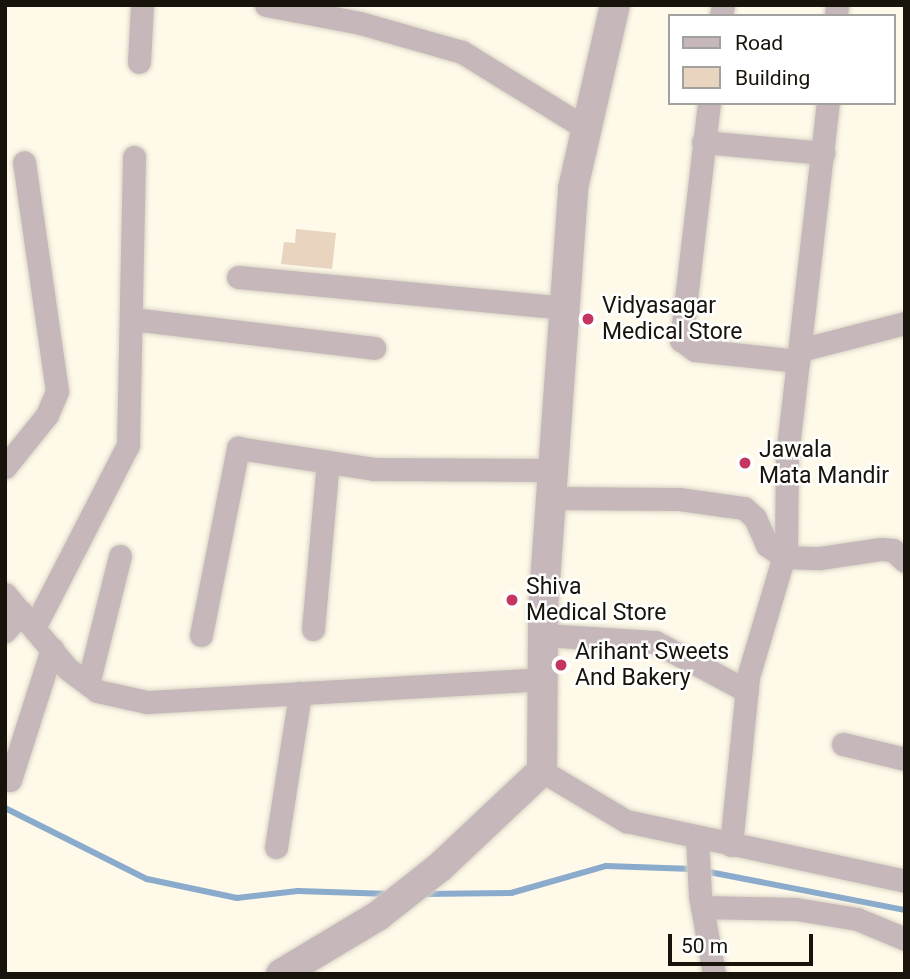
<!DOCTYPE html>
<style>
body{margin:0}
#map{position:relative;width:910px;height:979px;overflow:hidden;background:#fef9e9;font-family:Roboto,sans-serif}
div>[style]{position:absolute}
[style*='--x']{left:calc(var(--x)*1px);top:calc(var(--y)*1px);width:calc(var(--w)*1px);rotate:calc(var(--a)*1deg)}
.stream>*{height:6px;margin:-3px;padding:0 3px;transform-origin:3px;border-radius:3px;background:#8aabcb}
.building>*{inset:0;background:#e9d4c0}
.roads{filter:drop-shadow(0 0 2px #d9d4c5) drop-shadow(0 0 2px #d9d4c5)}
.minor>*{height:23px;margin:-11.5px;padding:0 11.5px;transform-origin:11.5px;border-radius:11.5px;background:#c6b8ba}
.tertiary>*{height:30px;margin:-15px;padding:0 15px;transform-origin:15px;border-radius:15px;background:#c6b8ba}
.dots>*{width:19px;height:19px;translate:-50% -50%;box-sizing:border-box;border:4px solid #fff;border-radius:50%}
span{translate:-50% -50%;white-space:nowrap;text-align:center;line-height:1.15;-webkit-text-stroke:5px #fff;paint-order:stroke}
.poi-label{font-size:23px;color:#18140b}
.left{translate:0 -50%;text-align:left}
.frame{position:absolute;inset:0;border:7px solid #18140b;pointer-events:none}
.legend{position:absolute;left:668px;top:14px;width:228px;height:91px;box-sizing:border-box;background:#fff;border:2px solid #a3a19d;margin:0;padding:9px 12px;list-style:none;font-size:21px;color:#18140b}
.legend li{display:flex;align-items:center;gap:14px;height:35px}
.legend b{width:35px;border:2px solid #a3a19d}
.scale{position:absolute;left:668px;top:934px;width:145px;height:32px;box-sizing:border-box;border:4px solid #18140b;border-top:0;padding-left:9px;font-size:21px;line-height:24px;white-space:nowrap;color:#18140b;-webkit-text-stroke:5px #fff;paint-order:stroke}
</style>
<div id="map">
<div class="stream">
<i style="--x:5;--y:808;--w:159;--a:26.6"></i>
<i style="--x:147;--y:879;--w:92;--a:11.9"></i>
<i style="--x:237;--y:898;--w:61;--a:-6.5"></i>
<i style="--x:298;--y:891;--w:92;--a:1.9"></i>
<i style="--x:704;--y:871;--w:205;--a:11"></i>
<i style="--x:421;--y:894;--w:90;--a:-0.6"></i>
<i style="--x:511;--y:893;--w:99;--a:-15.9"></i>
<i style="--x:606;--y:866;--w:87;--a:2"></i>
</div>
<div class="building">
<i style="clip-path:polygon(296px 229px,336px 233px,332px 269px,281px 264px,284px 242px,295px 243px)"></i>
</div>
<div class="roads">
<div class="minor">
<i style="--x:266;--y:5;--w:96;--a:10.8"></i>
<i style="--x:360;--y:23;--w:106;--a:15.9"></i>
<i style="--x:462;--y:52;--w:149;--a:31.6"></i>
<i style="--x:721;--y:16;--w:11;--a:-80"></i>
<i style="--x:836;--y:16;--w:11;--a:-85"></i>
<i style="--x:139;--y:62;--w:57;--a:-87"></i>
<i style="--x:709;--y:103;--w:239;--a:96.7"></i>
<i style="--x:681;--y:340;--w:17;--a:36"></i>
<i style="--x:695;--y:350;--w:104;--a:6.1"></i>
<i style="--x:703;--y:142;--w:121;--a:5.2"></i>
<i style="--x:238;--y:277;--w:327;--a:5.4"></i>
<i style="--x:132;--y:319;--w:244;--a:6.8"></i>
<i style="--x:800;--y:350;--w:108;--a:-14.4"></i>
<i style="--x:5;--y:467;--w:67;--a:-51.1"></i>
<i style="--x:47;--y:415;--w:26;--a:-67"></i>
<i style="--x:57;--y:391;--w:231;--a:-98.2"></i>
<i style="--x:551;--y:498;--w:128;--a:0.4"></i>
<i style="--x:679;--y:499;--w:66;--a:7.9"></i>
<i style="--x:744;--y:508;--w:15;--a:42"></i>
<i style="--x:755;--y:518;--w:30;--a:66"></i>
<i style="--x:767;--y:545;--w:21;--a:35"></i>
<i style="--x:784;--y:557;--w:36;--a:2"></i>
<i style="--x:820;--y:558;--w:62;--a:-8.4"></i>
<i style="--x:881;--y:549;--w:12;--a:5"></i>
<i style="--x:893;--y:550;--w:16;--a:43"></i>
<i style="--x:5;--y:594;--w:98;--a:50"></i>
<i style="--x:68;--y:669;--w:36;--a:37"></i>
<i style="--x:97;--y:691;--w:51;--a:12.4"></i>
<i style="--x:147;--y:702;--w:396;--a:-3.3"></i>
<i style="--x:34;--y:628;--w:206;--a:-62.8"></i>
<i style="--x:128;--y:445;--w:288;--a:-88.8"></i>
<i style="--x:313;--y:629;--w:168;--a:-84.9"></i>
<i style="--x:5;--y:631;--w:25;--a:-50"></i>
<i style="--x:201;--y:635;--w:191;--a:-78.8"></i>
<i style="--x:238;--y:448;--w:137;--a:8.8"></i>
<i style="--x:373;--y:469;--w:180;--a:0.3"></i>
<i style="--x:543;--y:635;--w:112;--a:3.6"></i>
<i style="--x:655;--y:642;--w:104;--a:28"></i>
<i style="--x:88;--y:684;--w:132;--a:-76"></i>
<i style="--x:843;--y:744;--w:64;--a:13.6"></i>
<i style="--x:542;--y:771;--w:98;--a:30.8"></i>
<i style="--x:626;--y:821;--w:285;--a:12.1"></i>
<i style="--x:10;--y:780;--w:138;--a:-72.2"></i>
<i style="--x:697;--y:837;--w:59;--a:87.1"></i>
<i style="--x:700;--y:896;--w:79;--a:79.8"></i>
<i style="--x:731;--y:845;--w:169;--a:-84.2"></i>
<i style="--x:748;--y:677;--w:134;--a:-73.5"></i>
<i style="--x:786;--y:549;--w:93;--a:-89.4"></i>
<i style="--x:787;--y:456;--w:355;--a:-83.4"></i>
<i style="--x:276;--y:847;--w:156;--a:-81.1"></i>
<i style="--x:702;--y:907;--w:94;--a:1.2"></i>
<i style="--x:796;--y:909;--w:62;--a:9.3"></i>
<i style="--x:857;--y:919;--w:52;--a:22.6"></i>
</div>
<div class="tertiary">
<i style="--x:281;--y:974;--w:114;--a:-31"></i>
<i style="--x:379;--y:915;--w:78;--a:-38.2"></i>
<i style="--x:440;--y:867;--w:140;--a:-43.3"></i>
<i style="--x:542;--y:771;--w:161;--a:-89.6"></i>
<i style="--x:543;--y:610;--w:423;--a:-85.9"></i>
<i style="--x:573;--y:188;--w:188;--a:-77.1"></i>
</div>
</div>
<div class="dots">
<i style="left:588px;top:319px;background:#c4355f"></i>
<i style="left:745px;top:463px;background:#c4355f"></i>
<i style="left:512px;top:600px;background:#c4355f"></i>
<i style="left:561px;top:665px;background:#c4355f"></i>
</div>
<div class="poi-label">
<span class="left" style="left:602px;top:319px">Vidyasagar<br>Medical Store</span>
<span class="left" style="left:759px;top:463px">Jawala<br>Mata Mandir</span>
<span class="left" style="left:526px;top:600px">Shiva<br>Medical Store</span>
<span class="left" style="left:575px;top:665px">Arihant Sweets<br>And Bakery</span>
</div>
<div class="frame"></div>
<ul class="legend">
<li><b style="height:9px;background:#c6b8ba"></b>Road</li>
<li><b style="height:19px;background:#e9d4c0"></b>Building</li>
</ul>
<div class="scale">50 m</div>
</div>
